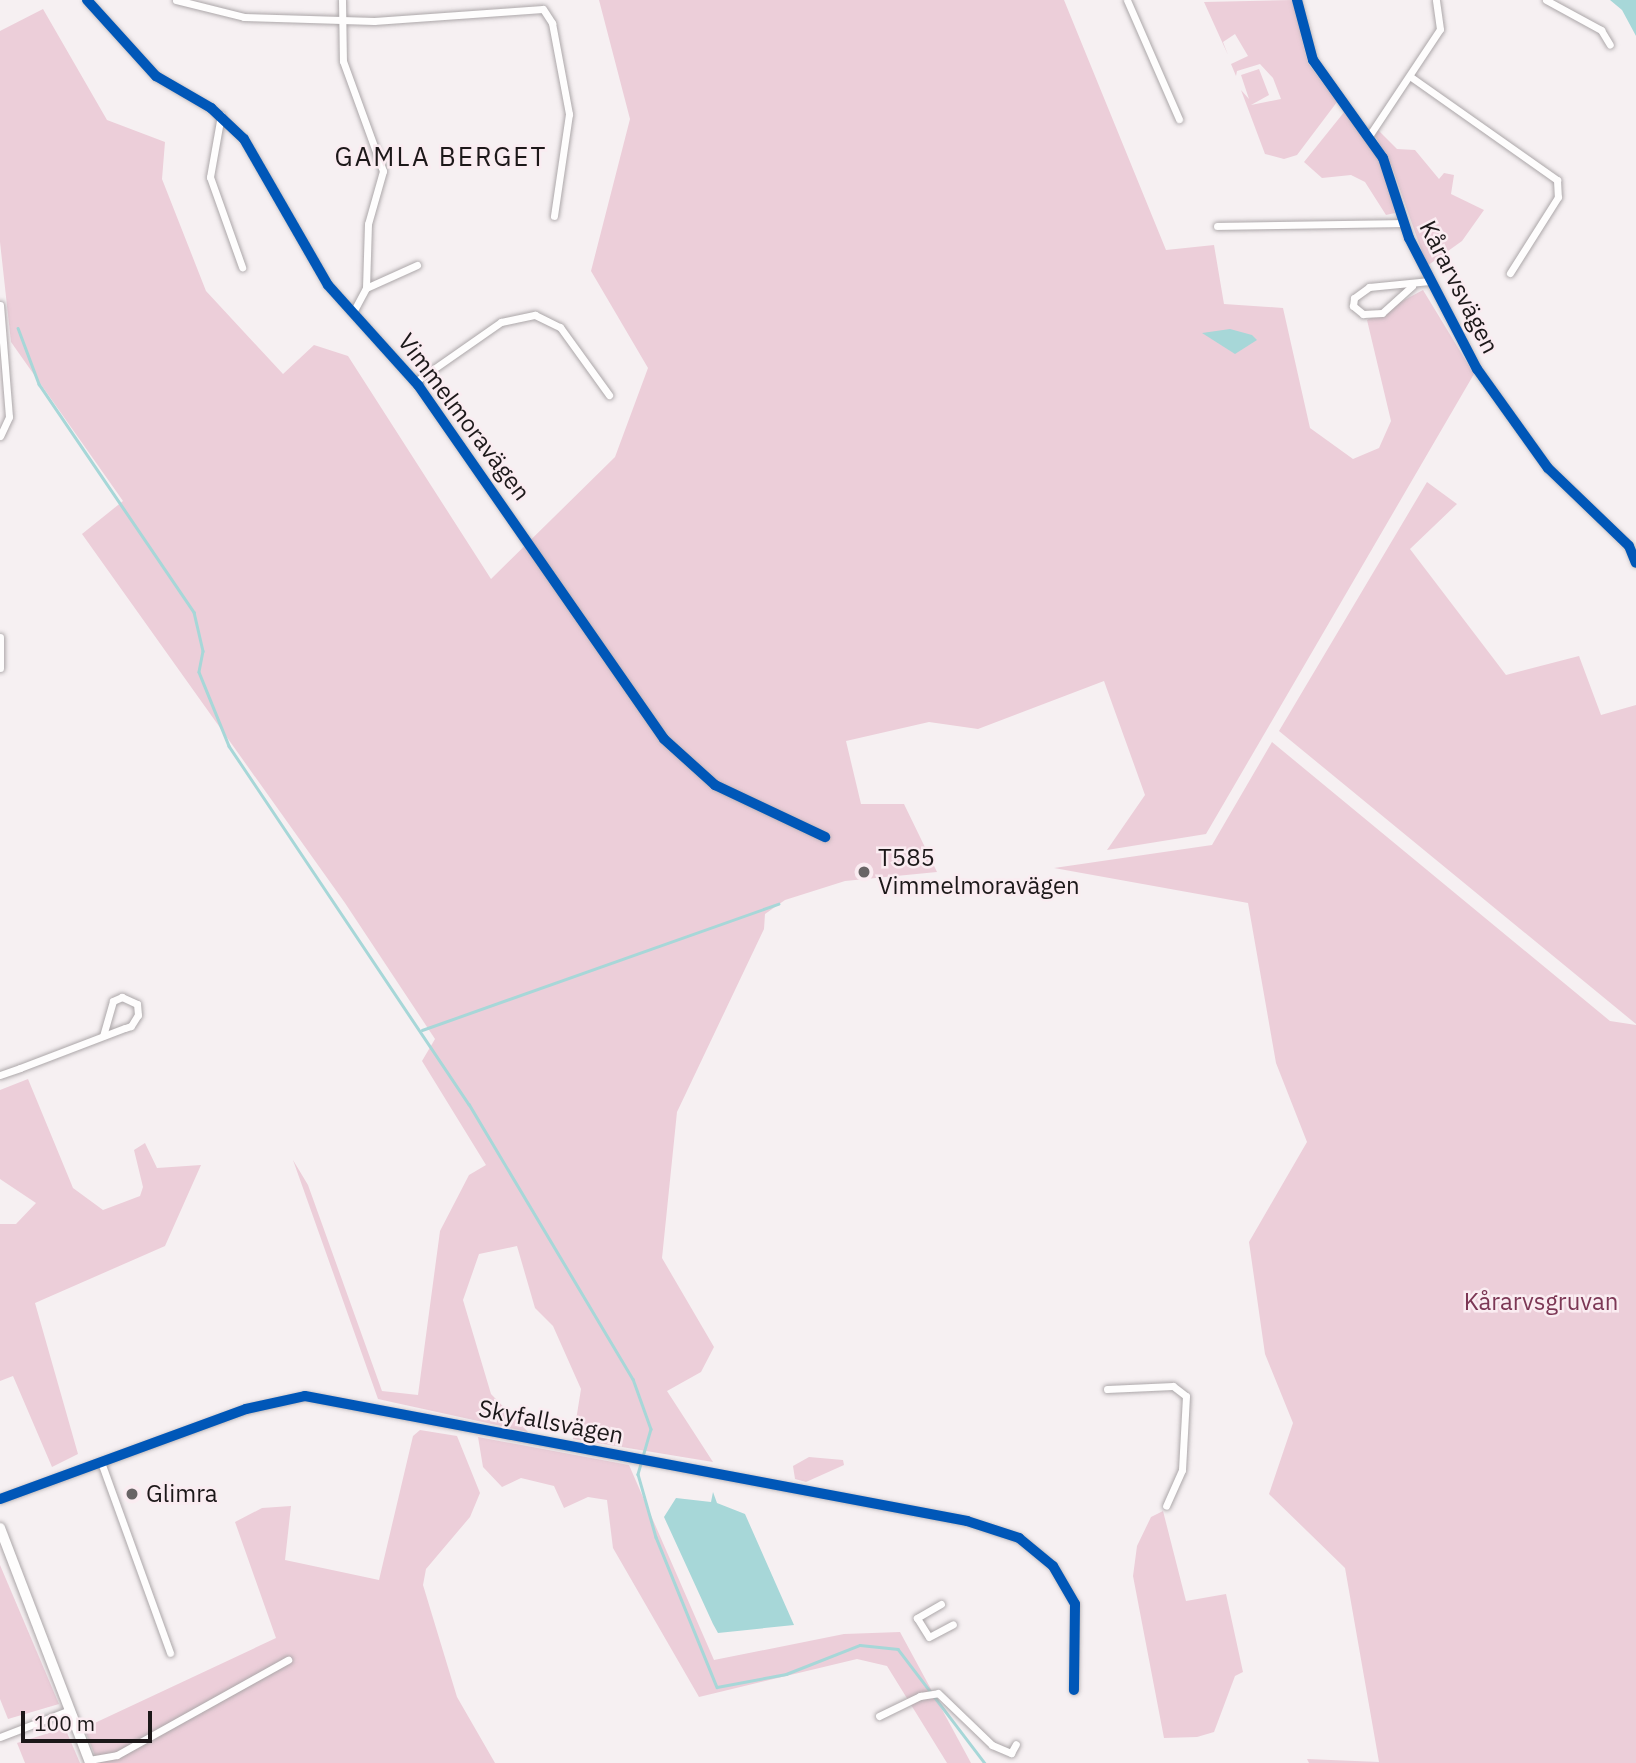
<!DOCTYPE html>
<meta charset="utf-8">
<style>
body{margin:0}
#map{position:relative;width:1636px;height:1763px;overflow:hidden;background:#f6f0f2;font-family:"IBM Plex Sans",sans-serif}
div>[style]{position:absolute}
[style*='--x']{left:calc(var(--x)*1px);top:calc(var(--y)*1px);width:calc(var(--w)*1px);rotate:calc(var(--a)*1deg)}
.green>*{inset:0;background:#ecced9}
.water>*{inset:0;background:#a7d7d8}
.stream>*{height:2.5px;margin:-1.25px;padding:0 1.25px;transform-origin:1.25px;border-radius:1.25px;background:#a7d7d8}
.roads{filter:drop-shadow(0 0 2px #aca7a9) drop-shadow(0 0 2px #aca7a9)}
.street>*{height:7px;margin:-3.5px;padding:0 3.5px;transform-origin:3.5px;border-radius:3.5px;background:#fefdfd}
.secondary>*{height:10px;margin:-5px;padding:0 5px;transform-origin:5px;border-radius:5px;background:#fefdfd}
.cycleway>*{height:10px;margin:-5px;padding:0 5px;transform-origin:5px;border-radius:5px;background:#0057b8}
.dots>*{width:19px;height:19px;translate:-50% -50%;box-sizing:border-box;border:4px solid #faecf1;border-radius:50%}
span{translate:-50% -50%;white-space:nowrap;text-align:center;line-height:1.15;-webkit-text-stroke:5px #faecf1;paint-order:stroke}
.street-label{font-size:24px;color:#1c1819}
.poi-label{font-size:24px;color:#1c1819}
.left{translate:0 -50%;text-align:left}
.park-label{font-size:24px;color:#7c3755}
.neighbourhood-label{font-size:26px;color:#1c1819;letter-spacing:2px}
.scale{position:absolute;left:21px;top:1711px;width:131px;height:32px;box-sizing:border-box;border:4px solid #1c1819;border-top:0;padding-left:9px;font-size:21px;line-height:24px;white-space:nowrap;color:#1c1819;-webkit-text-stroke:5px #faecf1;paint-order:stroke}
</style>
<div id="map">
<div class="green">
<i style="clip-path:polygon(599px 0,1064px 0,1166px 250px,1214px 245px,1224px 304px,1283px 308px,1310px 428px,1353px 459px,1379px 448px,1391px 421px,1367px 320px,1423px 290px,1474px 374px,1206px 834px,1107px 850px,1145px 795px,1104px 681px,978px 729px,929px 722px,846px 741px,861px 804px,904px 804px,937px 872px,845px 881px,785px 900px,765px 914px,764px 929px,677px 1112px,662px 1258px,714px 1347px,701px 1372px,667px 1391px,713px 1462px,573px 1439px,581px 1389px,553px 1326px,535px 1308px,517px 1246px,479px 1254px,463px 1300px,491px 1394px,528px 1432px,378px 1399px,293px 1160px,308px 1185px,382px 1391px,418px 1395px,440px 1231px,469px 1175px,486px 1165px,422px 1061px,435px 1039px,345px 903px,82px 534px,123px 501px,11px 342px,0 242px,0 31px,43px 9px,107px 120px,165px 142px,162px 179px,206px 291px,283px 374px,314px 345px,348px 356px,491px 579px,615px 457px,648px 368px,591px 271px,630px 119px)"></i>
<i style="clip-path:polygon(1292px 0,1308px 63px,1337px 102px,1297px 155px,1284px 159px,1265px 154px,1241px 90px,1249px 99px,1241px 75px,1259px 69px,1269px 95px,1251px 105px,1281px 99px,1273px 78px,1260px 64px,1237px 71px,1236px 76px,1231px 64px,1248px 56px,1235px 34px,1223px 42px,1228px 55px,1204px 2px)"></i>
<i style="clip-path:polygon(1345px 111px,1382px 165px,1395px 213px,1386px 215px,1365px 182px,1351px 175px,1322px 178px,1304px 162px)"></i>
<i style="clip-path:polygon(1378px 130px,1397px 149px,1415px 150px,1439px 179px,1444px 173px,1454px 175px,1451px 194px,1484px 210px,1462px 241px,1427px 266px,1392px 167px,1374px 134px)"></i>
<i style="clip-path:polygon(1427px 482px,1457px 504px,1410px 549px,1506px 675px,1579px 656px,1601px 715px,1636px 705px,1636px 1024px,1279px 731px)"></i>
<i style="clip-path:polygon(1272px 742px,1610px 1021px,1636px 1025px,1636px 1763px,1309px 1763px,1307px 1759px,1379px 1762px,1345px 1568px,1269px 1494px,1293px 1423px,1265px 1354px,1249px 1242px,1307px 1142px,1276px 1063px,1248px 903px,1054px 868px,1212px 845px)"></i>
<i style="clip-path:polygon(28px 1079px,73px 1188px,103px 1210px,140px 1196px,143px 1187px,134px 1150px,145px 1143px,157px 1168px,201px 1165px,165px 1246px,35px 1303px,78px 1454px,52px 1467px,13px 1376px,0 1381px,0 1224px,16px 1224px,36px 1203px,0 1179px,0 1090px)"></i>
<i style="clip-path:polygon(420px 1430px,457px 1436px,480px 1493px,470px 1517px,426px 1569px,423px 1585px,457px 1697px,495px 1763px,98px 1763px,84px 1728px,276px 1638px,235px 1522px,262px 1508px,291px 1506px,285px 1560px,379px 1580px,413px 1436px)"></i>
<i style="clip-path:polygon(478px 1437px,629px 1465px,714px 1660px,844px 1634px,900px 1632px,971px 1763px,947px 1763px,887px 1666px,857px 1659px,699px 1697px,613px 1548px,607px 1500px,588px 1497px,564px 1508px,554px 1486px,521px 1478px,502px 1487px,483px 1467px)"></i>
<i style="clip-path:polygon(809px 1457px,843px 1460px,844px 1465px,806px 1482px,795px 1479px,793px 1466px)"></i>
<i style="clip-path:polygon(1163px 1511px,1186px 1601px,1226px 1594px,1243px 1672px,1235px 1676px,1214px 1732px,1197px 1737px,1164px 1738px,1133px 1576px,1137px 1546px,1151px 1517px)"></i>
<i style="clip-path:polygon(0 1565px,59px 1704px,8px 1719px,0 1699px)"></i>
<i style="clip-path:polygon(65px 1728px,80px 1763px,25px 1763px,17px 1743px)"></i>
</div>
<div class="water">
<i style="clip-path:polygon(1610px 0,1636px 0,1636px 36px,1622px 10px)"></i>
<i style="clip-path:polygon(1230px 329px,1252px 335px,1257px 340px,1235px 354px,1202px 333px)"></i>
<i style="clip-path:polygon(713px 1492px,717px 1503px,745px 1514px,794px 1625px,718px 1633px,713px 1624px,664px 1517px,676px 1498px,711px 1502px)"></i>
</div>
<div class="stream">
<i style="--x:18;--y:328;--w:60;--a:69.4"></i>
<i style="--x:39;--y:384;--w:276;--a:55.8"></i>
<i style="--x:194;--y:612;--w:40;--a:77"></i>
<i style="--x:203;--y:651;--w:21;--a:101"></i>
<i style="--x:199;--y:672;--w:80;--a:67.9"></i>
<i style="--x:229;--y:746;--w:431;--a:56.2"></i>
<i style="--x:469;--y:1104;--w:320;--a:59.2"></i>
<i style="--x:633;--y:1379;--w:53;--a:70.2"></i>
<i style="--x:651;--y:1429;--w:47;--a:106.1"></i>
<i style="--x:638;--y:1474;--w:66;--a:74.1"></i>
<i style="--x:656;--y:1537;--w:162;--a:67.9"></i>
<i style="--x:717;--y:1687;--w:70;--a:-10.7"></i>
<i style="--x:786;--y:1674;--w:79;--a:-21.4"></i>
<i style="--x:860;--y:1645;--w:38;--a:6"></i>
<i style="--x:898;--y:1649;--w:143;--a:52.7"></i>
<i style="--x:422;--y:1030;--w:378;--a:-19.5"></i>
</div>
<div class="roads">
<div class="street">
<i style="--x:87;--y:0;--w:103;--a:47.8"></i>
<i style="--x:156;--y:76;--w:64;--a:30.2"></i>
<i style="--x:211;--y:108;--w:45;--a:43.2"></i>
<i style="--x:244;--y:139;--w:168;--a:60.1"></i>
<i style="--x:328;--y:285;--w:135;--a:48"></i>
<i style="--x:418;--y:385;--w:431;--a:55.2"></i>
<i style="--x:664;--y:739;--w:69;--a:42"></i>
<i style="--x:715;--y:785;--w:122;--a:25.3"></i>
<i style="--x:176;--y:0;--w:70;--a:14"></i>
<i style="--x:244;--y:17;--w:130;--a:1.8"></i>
<i style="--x:374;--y:21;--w:169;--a:-4.1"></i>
<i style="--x:543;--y:9;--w:17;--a:57"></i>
<i style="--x:552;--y:23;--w:93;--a:79.4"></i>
<i style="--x:569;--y:114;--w:103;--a:98.4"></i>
<i style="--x:342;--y:0;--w:61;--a:89.1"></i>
<i style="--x:343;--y:61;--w:117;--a:70"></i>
<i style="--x:383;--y:171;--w:55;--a:105.8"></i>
<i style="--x:368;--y:224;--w:64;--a:91.8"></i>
<i style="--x:366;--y:288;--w:26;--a:118"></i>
<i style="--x:1127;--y:0;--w:130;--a:66.4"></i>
<i style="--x:1297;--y:0;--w:62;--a:75.1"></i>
<i style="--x:1313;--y:60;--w:120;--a:54.5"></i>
<i style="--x:1383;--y:158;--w:84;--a:72"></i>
<i style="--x:1409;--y:238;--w:148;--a:62.6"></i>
<i style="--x:1477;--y:369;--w:122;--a:54.4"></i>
<i style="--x:1548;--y:468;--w:112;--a:43.9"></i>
<i style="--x:1629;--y:546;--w:18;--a:68"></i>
<i style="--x:1546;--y:0;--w:63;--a:28.6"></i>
<i style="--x:1601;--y:30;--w:17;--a:59"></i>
<i style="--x:1411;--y:77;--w:179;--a:35.2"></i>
<i style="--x:1557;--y:180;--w:17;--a:87"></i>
<i style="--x:1558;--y:197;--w:90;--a:122.3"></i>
<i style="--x:221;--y:115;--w:63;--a:100.1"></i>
<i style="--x:210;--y:177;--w:96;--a:70.4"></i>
<i style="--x:1369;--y:136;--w:128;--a:-56.4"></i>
<i style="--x:1440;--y:29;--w:29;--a:-98"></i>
<i style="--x:1217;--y:226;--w:186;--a:-0.9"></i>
<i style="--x:1412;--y:286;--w:40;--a:138"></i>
<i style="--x:1382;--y:313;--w:19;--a:177"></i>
<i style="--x:1363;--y:314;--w:13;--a:-141"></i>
<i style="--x:1353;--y:306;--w:8;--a:-83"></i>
<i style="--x:1354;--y:298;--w:19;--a:-36"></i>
<i style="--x:1369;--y:287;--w:61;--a:-5.6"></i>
<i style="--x:366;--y:288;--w:56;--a:-24.3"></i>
<i style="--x:0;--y:305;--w:112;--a:85.4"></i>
<i style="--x:9;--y:417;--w:21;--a:115"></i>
<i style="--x:415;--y:382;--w:105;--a:-34.9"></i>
<i style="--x:501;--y:322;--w:35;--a:-12"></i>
<i style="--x:535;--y:315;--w:28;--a:26"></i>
<i style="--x:560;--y:327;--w:84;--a:54.2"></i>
<i style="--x:0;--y:637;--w:31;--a:90"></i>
<i style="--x:0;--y:1075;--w:21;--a:-19"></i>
<i style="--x:20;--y:1068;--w:112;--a:-20.9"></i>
<i style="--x:125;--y:1028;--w:6;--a:-18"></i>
<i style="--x:131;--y:1026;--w:13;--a:-58"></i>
<i style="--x:138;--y:1015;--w:11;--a:-95"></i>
<i style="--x:137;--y:1004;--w:17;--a:-155"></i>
<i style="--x:122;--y:997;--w:10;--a:156"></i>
<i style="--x:113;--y:1001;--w:36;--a:106"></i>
<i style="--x:1107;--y:1389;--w:66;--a:-2.6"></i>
<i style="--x:1173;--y:1386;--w:16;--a:38"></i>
<i style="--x:1186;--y:1396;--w:74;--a:93.1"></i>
<i style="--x:1182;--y:1470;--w:39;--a:114"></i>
<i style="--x:101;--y:1462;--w:203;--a:70.1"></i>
<i style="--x:0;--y:1499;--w:262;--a:-20.1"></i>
<i style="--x:246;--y:1409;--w:60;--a:-12.4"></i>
<i style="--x:305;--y:1396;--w:674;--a:10.69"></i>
<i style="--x:967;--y:1521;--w:55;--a:18.1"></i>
<i style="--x:1019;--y:1538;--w:44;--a:39.5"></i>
<i style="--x:1053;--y:1566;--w:44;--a:59.9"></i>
<i style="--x:1075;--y:1604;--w:86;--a:90.7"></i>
<i style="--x:941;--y:1604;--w:28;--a:150"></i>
<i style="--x:917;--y:1618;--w:22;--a:58"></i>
<i style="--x:929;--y:1637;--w:27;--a:-28"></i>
<i style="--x:879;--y:1716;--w:46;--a:-26"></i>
<i style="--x:920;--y:1696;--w:18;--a:-9"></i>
<i style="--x:938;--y:1693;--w:75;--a:43.9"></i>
<i style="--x:992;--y:1745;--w:21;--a:23"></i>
<i style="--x:1011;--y:1753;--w:10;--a:-61"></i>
<i style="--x:0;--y:1737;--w:75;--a:-21.1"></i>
<i style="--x:89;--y:1760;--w:28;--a:-10"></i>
<i style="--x:117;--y:1755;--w:196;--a:-29.1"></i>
</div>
<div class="secondary">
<i style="--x:0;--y:1528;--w:252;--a:69"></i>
</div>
</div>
<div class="cycleway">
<i style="--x:87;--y:0;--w:103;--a:47.8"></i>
<i style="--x:156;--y:76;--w:64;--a:30.2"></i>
<i style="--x:211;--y:108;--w:45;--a:43.2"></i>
<i style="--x:244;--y:139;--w:168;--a:60.1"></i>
<i style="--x:328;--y:285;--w:135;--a:48"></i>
<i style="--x:418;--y:385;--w:431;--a:55.2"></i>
<i style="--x:664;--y:739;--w:69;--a:42"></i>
<i style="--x:715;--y:785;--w:122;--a:25.3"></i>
<i style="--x:1297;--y:0;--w:62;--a:75.1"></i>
<i style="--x:1313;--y:60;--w:120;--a:54.5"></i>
<i style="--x:1383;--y:158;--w:84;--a:72"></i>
<i style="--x:1409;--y:238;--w:148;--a:62.6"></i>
<i style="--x:1477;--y:369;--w:122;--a:54.4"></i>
<i style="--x:1548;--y:468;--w:112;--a:43.9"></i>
<i style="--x:1629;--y:546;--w:18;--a:68"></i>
<i style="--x:0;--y:1499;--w:262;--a:-20.1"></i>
<i style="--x:246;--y:1409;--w:60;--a:-12.4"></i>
<i style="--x:305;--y:1396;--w:674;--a:10.69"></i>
<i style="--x:967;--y:1521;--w:55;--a:18.1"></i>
<i style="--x:1019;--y:1538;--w:44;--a:39.5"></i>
<i style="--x:1053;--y:1566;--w:44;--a:59.9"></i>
<i style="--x:1075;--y:1604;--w:86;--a:90.7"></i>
</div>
<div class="dots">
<i style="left:864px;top:872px;background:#686465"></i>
<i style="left:132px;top:1494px;background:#686465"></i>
</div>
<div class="street-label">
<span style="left:1459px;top:287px;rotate:63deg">Kårarvsvägen</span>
<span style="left:464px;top:417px;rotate:53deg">Vimmelmoravägen</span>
<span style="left:551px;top:1422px;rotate:11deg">Skyfallsvägen</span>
</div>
<div class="poi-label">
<span class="left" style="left:878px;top:872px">T585<br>Vimmelmoravägen</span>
<span class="left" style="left:146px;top:1494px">Glimra</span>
</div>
<div class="park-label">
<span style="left:1541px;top:1302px">Kårarvsgruvan</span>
</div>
<div class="neighbourhood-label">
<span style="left:441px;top:157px">GAMLA BERGET</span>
</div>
<div class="scale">100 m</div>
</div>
